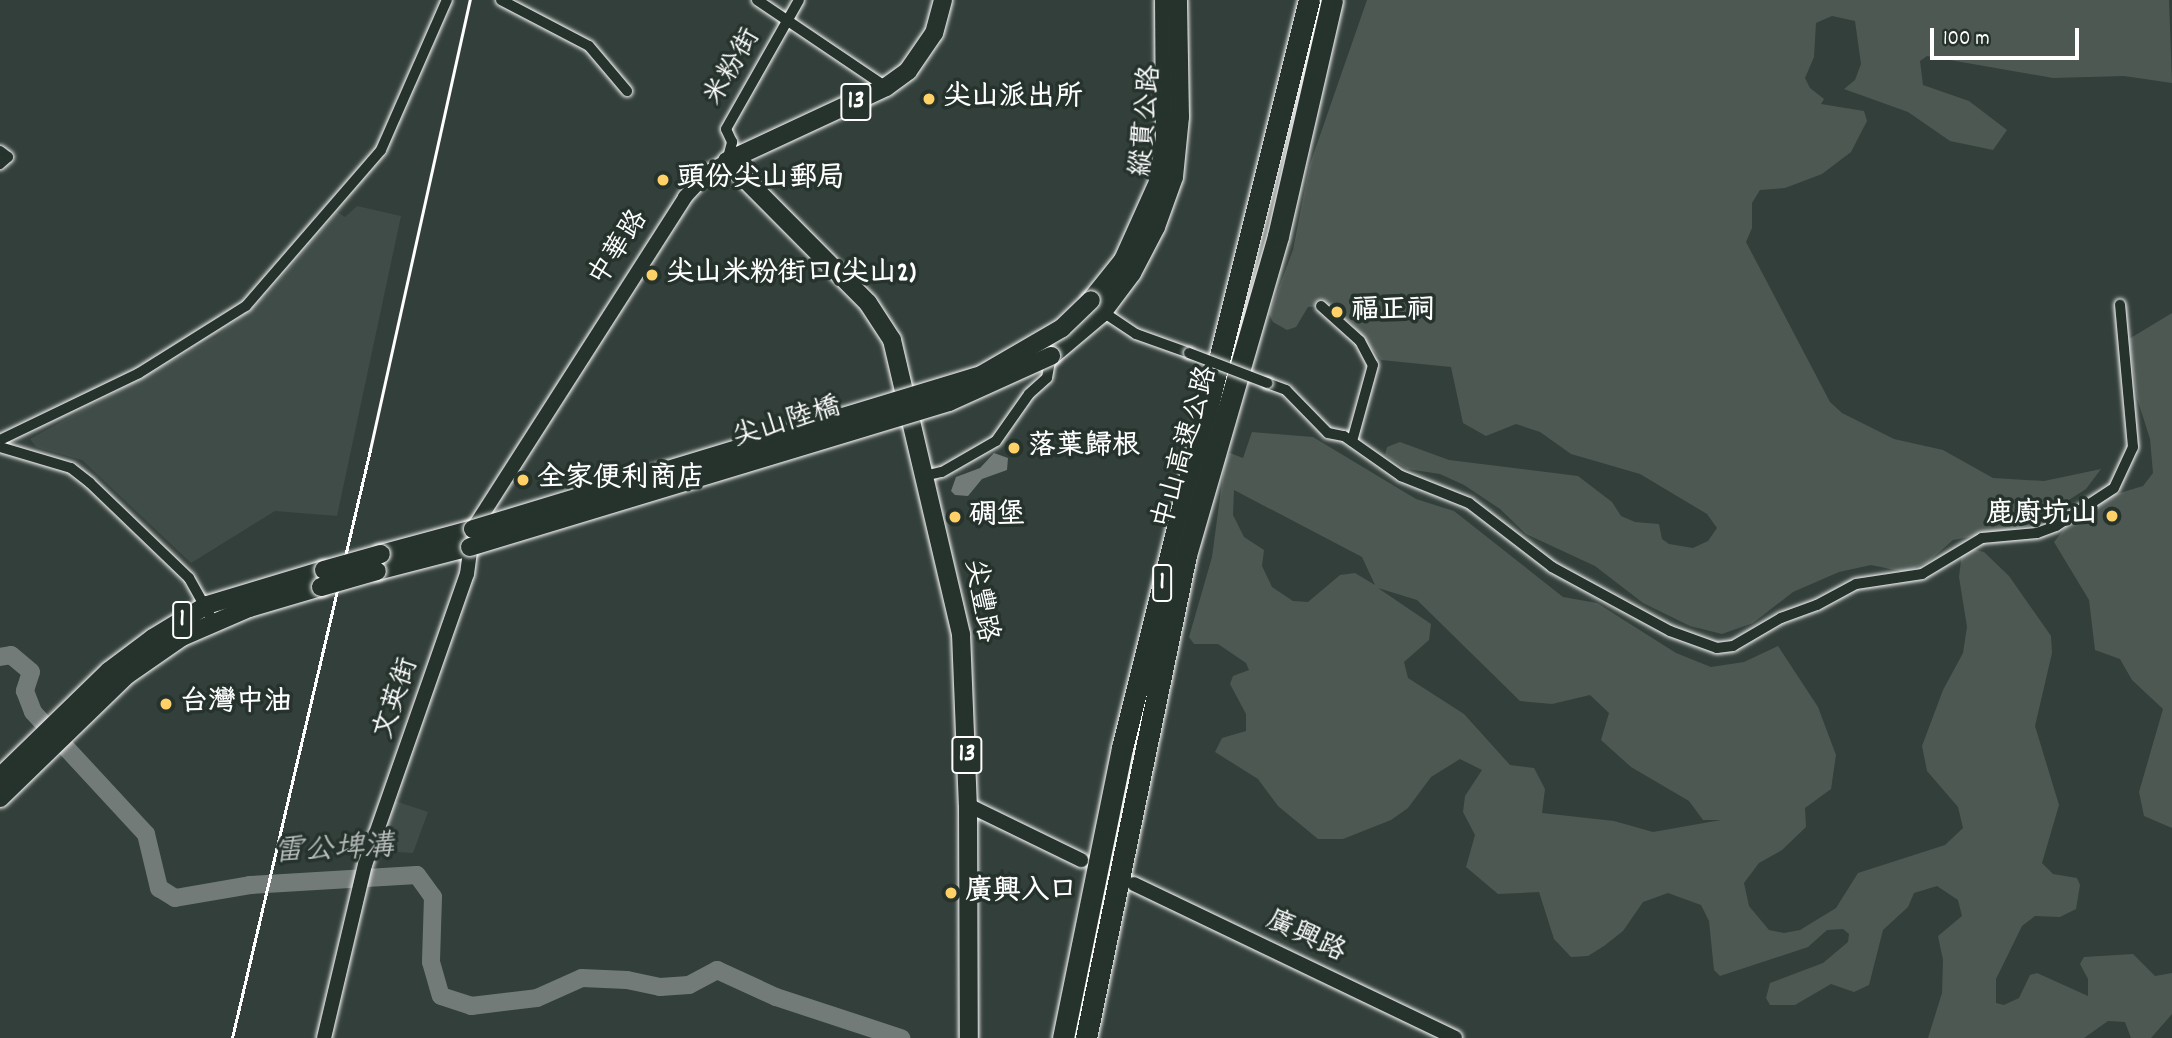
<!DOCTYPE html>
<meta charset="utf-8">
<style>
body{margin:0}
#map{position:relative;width:2172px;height:1038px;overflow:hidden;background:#333f3a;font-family:Dekko,"LXGW WenKai TC",sans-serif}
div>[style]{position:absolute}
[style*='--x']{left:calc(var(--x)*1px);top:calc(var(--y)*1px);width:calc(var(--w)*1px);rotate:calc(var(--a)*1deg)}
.built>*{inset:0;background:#404c47}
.green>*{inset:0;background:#4d5853}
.water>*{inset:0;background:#737b78}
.river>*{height:18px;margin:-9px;padding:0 9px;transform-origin:9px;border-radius:9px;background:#737b78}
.roads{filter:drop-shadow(0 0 2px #fff) drop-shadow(0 0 2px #fff)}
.minor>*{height:10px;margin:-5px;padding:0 5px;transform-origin:5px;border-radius:5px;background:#26332d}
.tertiary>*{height:14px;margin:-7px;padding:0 7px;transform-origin:7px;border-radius:7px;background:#26332d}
.primary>*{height:18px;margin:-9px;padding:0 9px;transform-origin:9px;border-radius:9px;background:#26332d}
.motorway>*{height:21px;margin:-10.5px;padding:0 10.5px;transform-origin:10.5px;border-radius:10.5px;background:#26332d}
.rail>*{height:2.5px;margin:-1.25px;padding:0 1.25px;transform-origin:1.25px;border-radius:1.25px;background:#fff}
.bridges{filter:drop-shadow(0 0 2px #fff) drop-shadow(0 0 2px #fff)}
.minor-bridge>*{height:10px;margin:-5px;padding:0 5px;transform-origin:5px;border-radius:5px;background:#26332d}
.primary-bridge>*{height:18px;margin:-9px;padding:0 9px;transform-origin:9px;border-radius:9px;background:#26332d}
.dots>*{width:19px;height:19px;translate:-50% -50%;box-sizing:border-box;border:4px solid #26332d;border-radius:50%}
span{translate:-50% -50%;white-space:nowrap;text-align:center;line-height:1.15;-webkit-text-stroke:7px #26332d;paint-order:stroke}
.shield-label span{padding:2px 5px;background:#26332d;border:2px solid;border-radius:5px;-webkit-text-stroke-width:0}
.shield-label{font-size:26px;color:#fff;font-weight:700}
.street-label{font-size:28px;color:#fff}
.poi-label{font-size:28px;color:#fff;font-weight:700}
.left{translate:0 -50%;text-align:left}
.right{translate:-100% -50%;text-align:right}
.water-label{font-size:30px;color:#b9bdbc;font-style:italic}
.scale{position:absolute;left:1930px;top:28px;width:149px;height:32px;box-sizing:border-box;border:4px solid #fff;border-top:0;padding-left:9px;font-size:21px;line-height:24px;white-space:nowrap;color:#fff;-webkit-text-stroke:5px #26332d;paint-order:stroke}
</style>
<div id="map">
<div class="built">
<i style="clip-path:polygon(357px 206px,401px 216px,337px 516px,275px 511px,191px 563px,82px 460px,36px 447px,30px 439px,216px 337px,266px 296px,337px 212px,345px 217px)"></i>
<i style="clip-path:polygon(395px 801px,428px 812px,413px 853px,377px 851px)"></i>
</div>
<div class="green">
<i style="clip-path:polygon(1367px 0,2169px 0,2172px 83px,2124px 76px,2053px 78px,1927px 56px,1920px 61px,1923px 85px,1969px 101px,2007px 130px,1993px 150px,1950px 141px,1908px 112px,1844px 89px,1855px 80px,1861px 64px,1855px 21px,1832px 16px,1816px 23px,1814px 57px,1805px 78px,1810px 88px,1824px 99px,1821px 104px,1864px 111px,1867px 121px,1851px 152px,1822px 174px,1785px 188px,1760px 190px,1752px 203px,1752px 228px,1746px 242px,1830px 402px,1842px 413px,1894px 439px,1943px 450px,1993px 478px,2044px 481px,2101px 469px,2086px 489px,2028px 526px,1953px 540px,1928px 562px,1905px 572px,1871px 565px,1839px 572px,1793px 592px,1753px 623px,1722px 634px,1690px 626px,1643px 603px,1595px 566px,1526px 534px,1500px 509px,1464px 485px,1440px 474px,1407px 469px,1385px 455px,1387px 447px,1400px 442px,1449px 460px,1578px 476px,1612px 502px,1621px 516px,1635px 522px,1659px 524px,1662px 539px,1669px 544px,1693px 548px,1708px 541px,1717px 528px,1707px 514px,1640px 474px,1571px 454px,1540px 432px,1516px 424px,1486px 436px,1463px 423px,1451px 367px,1381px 360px,1353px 325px,1325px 306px,1308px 307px,1296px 327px,1287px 330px,1273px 322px,1269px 314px,1293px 250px,1309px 167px)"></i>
<i style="clip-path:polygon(2172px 313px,2172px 828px,2144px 816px,2139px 792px,2163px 709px,2132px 680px,2120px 659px,2095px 650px,2089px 600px,2054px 542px,2069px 523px,2103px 498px,2143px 486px,2153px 473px,2150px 439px,2137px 398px,2129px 339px)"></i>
<i style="clip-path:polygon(evenodd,1252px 432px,1313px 437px,1416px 499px,1454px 511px,1563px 597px,1597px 603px,1676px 653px,1711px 667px,1744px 662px,1778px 646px,1818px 707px,1836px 755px,1831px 789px,1805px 808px,1806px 827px,1782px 850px,1759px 863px,1744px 883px,1749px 906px,1769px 930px,1784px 933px,1800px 930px,1836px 908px,1858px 873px,1945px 845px,1963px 828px,1958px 807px,1927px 771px,1922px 746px,1943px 690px,1963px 653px,1967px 627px,1959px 577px,1962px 552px,1969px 548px,1984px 552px,2009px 576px,2051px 636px,2052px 653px,2035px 726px,2059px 805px,2042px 863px,2053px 874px,2077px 878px,2080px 885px,2076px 909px,2060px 917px,2035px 916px,2022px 926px,1996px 979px,1996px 1003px,2004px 1005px,2019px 998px,2030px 975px,2037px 973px,2088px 996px,2088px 979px,2080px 964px,2084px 957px,2133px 954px,2155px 976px,2172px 973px,2172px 1014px,2151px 1038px,2131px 1038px,2125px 1022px,2108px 1021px,2084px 1038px,1928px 1038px,1942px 993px,1943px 960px,1938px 936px,1962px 916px,1958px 900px,1937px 886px,1914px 893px,1908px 907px,1883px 930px,1869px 985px,1854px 992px,1831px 984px,1795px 1005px,1770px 1005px,1766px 998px,1770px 983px,1823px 963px,1848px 942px,1849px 934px,1843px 929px,1827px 930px,1808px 947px,1720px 976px,1714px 970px,1709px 921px,1701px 905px,1668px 893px,1643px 902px,1623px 931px,1604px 946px,1588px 956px,1571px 957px,1554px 939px,1539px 892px,1498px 894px,1466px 867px,1475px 835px,1463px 812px,1465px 796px,1482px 770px,1460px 759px,1431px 777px,1408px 808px,1391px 820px,1343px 839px,1318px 839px,1278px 806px,1258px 779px,1215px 752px,1222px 738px,1246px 731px,1246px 714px,1230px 684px,1233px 676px,1249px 670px,1246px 663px,1218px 644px,1194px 644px,1189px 637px,1212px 557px,1225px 460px,1230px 453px,1243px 458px,1252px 432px,1234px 490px,1362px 557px,1375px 585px,1355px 573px,1340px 575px,1308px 602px,1293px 601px,1272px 587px,1262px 566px,1264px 550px,1244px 537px,1233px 515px,1234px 490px,1252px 432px,1378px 588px,1417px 600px,1520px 701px,1552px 704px,1590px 695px,1609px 713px,1601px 740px,1631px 767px,1689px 801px,1703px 820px,1721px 820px,1653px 832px,1614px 821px,1542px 813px,1545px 789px,1534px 768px,1510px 765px,1464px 714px,1408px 678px,1404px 662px,1429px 640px,1431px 624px,1378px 588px)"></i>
</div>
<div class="water">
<i style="clip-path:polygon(994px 453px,1008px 458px,1007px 470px,982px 479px,968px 496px,955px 495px,951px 491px,956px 477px,980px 468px)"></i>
</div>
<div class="river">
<i style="--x:0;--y:657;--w:11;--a:-10"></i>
<i style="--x:11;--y:655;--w:26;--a:40"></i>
<i style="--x:31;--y:672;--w:20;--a:108"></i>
<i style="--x:25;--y:691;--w:22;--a:69"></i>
<i style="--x:33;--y:712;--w:166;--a:47.2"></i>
<i style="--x:146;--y:834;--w:56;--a:76.5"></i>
<i style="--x:159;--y:888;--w:19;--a:32"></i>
<i style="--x:175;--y:898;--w:76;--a:-9.8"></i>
<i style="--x:250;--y:885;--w:167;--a:-3.4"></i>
<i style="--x:417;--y:875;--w:27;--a:54"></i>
<i style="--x:433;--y:897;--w:65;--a:91.8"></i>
<i style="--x:431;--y:962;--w:35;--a:74"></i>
<i style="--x:441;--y:996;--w:32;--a:18"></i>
<i style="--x:471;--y:1006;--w:66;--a:-6.9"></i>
<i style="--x:537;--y:998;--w:49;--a:-24"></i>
<i style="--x:582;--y:978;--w:45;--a:2.5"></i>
<i style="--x:627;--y:980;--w:34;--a:12"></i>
<i style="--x:660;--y:987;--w:29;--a:-4"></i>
<i style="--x:689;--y:985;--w:32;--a:-28"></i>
<i style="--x:717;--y:970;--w:65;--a:24.6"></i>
<i style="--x:776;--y:997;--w:132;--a:18.2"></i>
</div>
<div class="roads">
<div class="minor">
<i style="--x:501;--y:0;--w:99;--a:27.6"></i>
<i style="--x:589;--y:46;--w:59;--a:49.8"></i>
<i style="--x:757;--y:0;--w:156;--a:34"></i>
<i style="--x:0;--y:151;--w:10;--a:37"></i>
<i style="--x:8;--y:157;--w:11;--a:139"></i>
<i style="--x:727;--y:161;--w:20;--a:-75"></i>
<i style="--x:732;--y:142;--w:14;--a:-115"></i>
<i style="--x:726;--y:129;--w:148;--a:-60.5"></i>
<i style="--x:1321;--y:306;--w:52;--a:41.9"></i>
<i style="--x:1360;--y:341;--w:27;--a:62"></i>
<i style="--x:1373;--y:365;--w:79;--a:105.4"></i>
<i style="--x:1100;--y:310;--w:43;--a:33.7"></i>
<i style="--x:1136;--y:334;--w:56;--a:19.7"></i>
<i style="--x:1267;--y:383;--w:20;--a:20"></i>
<i style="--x:1286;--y:390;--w:60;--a:45.7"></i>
<i style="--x:1328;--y:433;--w:16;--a:11"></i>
<i style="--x:1344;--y:436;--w:70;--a:35.1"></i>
<i style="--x:1401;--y:476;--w:73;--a:21.7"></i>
<i style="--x:1469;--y:503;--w:105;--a:37.6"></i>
<i style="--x:1552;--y:567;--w:134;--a:28.5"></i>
<i style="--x:1670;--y:631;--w:50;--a:19.9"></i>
<i style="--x:1717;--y:648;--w:16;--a:-7"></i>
<i style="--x:1733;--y:646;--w:56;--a:-30.3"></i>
<i style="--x:1781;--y:618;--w:38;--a:-20"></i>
<i style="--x:1817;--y:605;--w:44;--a:-28.3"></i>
<i style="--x:1856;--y:584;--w:67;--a:-8.6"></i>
<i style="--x:1922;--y:574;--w:70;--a:-31"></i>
<i style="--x:1982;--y:538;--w:55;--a:-5.2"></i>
<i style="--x:2037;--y:533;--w:20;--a:-20"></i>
<i style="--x:2056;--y:526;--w:69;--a:-33.2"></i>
<i style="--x:2114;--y:488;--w:45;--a:-65.1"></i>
<i style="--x:2133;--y:447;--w:143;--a:-95.2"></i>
<i style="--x:0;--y:440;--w:154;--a:-25.7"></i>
<i style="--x:139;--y:373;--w:126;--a:-32.1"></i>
<i style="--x:246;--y:306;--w:206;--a:-49.1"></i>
<i style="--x:381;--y:150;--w:164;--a:-66.3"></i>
<i style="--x:0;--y:447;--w:74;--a:16.5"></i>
<i style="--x:71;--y:468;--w:24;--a:38"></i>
<i style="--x:90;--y:483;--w:137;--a:43.8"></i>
<i style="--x:189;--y:578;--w:49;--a:60.8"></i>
<i style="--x:924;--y:476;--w:18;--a:-13"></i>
<i style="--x:942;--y:472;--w:62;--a:-29.9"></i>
<i style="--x:996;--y:441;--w:57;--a:-54.9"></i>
<i style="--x:1029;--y:394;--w:24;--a:-42"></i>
<i style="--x:1047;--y:378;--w:22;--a:-80"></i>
</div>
<div class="tertiary">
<i style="--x:968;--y:805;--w:126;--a:26"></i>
<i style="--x:1134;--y:884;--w:356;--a:25.6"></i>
<i style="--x:324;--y:1038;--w:178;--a:-76.7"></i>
<i style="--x:365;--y:865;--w:308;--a:-70.7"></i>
<i style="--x:467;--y:574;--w:45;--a:-82.4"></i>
<i style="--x:473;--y:529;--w:394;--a:-57.4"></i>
<i style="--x:685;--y:197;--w:33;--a:-47"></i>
<i style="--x:707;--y:173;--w:23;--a:-31"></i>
</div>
<div class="primary">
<i style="--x:943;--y:0;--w:34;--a:105"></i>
<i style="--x:934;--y:33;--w:46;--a:124.4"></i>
<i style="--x:908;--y:71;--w:27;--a:144"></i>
<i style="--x:886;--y:87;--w:175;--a:155"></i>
<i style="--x:727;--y:161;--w:200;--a:45.2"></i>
<i style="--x:868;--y:303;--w:44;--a:57"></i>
<i style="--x:892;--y:340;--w:302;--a:76.8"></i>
<i style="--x:961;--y:634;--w:171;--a:87.7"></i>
<i style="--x:968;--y:805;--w:233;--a:89.8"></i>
<i style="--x:1091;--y:300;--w:51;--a:-51.3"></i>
<i style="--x:1123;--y:260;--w:85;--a:-65.8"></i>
<i style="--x:1158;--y:182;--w:43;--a:-80.5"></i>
<i style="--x:1165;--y:140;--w:140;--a:-90.4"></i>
<i style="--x:1051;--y:356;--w:67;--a:-40.1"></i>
<i style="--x:1102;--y:313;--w:50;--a:-53.1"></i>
<i style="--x:1132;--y:273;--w:52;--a:-62.4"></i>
<i style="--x:1156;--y:227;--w:53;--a:-70.2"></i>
<i style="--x:1174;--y:177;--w:60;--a:-84.3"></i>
<i style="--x:1180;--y:117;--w:117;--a:-91"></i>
<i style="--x:381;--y:554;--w:95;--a:-15.2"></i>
<i style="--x:377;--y:571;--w:96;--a:-14.5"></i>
<i style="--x:0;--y:777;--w:152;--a:-44.2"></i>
<i style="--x:109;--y:671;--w:55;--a:-36.9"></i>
<i style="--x:153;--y:638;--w:63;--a:-31.4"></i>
<i style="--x:207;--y:605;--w:122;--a:-16.7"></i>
<i style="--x:0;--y:798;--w:177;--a:-44.1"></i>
<i style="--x:127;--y:675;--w:67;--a:-34.6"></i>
<i style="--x:182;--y:637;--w:73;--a:-23.4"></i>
<i style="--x:249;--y:608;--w:75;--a:-16.3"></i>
</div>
<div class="motorway">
<i style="--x:1063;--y:1038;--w:296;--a:-78.5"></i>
<i style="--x:1122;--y:748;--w:771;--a:-75.96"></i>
<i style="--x:1086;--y:1038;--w:493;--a:-78.3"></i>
<i style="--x:1186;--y:555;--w:332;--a:-73.9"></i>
<i style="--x:1278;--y:236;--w:242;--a:-77.1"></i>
</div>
</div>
<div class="rail">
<i style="--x:232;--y:1038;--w:604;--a:-76.79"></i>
<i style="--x:370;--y:450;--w:461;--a:-77.5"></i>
</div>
<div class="bridges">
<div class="minor-bridge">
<i style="--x:1189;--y:353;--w:84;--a:21"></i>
</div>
<div class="primary-bridge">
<i style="--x:473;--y:529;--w:531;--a:-16.86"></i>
<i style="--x:981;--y:375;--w:94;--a:-30.1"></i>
<i style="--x:1062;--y:328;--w:40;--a:-44"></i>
<i style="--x:470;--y:547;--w:500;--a:-16.84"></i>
<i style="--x:949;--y:402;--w:112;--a:-24.3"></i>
<i style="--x:324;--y:570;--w:59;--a:-15.7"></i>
<i style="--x:321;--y:587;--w:58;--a:-15.9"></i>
</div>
</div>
<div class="dots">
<i style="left:929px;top:99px;background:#ffd166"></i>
<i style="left:663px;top:180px;background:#ffd166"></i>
<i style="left:652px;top:275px;background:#ffd166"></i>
<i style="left:1337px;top:312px;background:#ffd166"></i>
<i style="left:1014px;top:448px;background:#ffd166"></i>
<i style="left:523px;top:480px;background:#ffd166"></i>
<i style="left:2112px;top:516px;background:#ffd166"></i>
<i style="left:955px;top:517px;background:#ffd166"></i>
<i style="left:166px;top:704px;background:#ffd166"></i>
<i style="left:951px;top:893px;background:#ffd166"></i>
</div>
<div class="shield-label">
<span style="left:856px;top:102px">13</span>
<span style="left:1162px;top:583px">1</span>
<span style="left:182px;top:620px">1</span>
<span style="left:967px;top:755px">13</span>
</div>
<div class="street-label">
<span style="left:734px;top:68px;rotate:-60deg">米粉街</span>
<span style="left:1148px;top:121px;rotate:-85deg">縱貫公路</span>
<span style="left:620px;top:249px;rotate:-57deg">中華路</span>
<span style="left:787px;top:424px;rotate:-17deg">尖山陸橋</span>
<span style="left:1187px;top:448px;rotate:-74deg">中山高速公路</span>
<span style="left:979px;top:601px;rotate:80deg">尖豐路</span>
<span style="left:398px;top:699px;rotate:-71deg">文英街</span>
<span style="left:1305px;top:938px;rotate:25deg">廣興路</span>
</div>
<div class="poi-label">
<span class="left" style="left:943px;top:99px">尖山派出所</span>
<span class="left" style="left:677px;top:180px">頭份尖山郵局</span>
<span class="left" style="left:666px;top:275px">尖山米粉街口(尖山2)</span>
<span class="left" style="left:1351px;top:312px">福正祠</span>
<span class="left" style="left:1028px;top:448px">落葉歸根</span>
<span class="left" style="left:537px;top:480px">全家便利商店</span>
<span class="right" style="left:2098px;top:516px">鹿廚坑山</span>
<span class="left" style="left:969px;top:517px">碉堡</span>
<span class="left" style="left:180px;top:704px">台灣中油</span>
<span class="left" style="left:965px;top:893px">廣興入口</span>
</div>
<div class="water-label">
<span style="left:334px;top:852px;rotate:-3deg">雷公埤溝</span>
</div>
<div class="scale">100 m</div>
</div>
